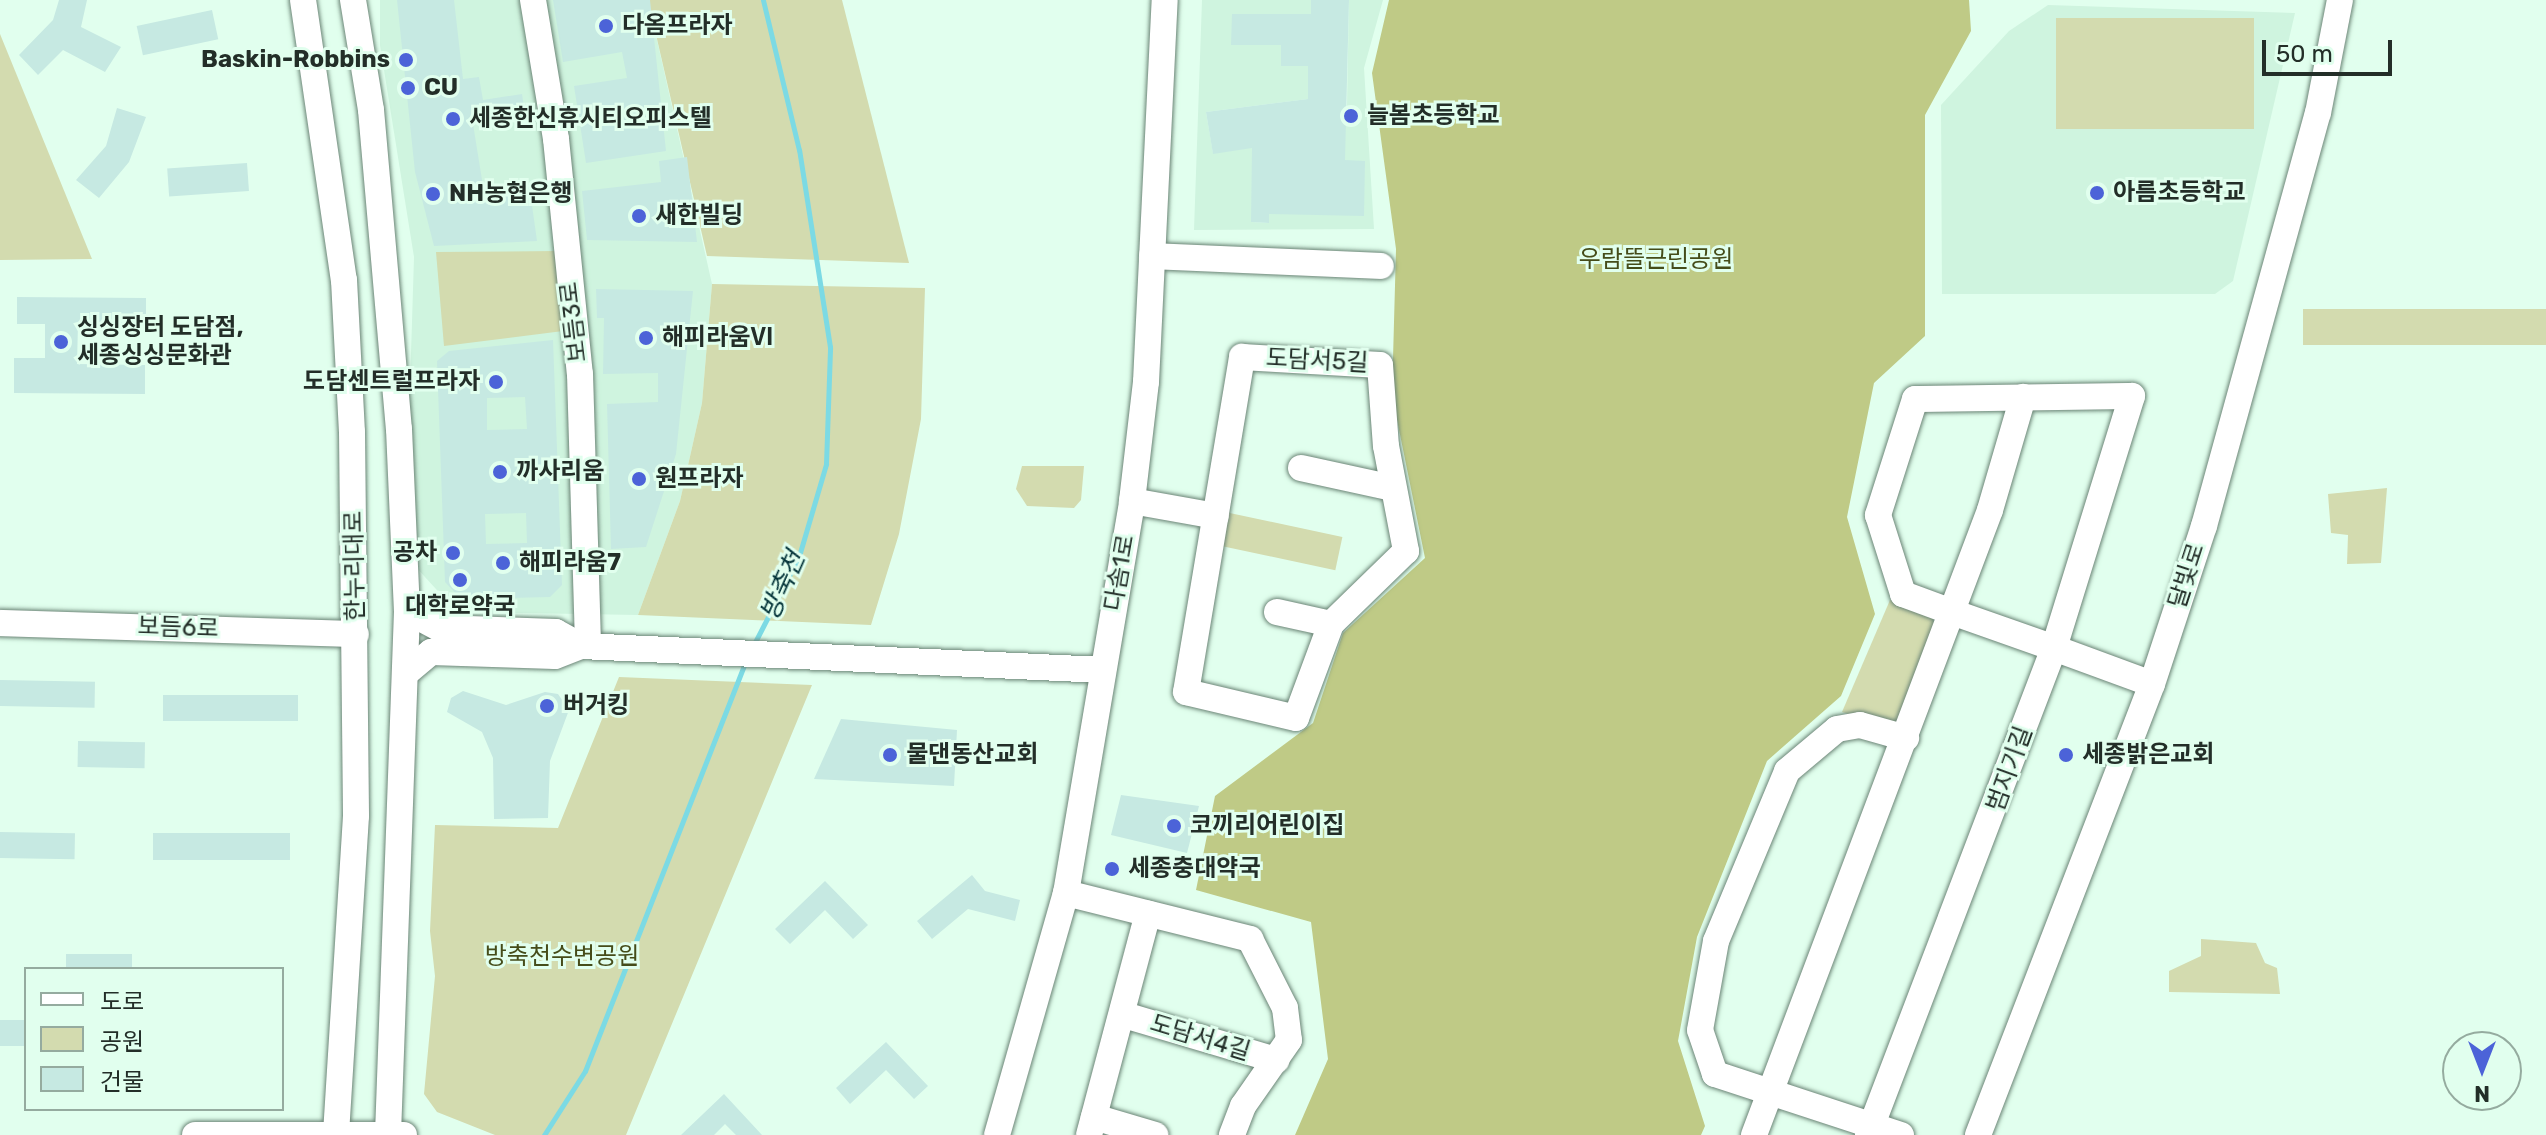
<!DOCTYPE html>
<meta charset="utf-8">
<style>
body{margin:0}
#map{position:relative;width:2546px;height:1135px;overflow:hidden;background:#e1ffee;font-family:Rubik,"Noto Sans KR",sans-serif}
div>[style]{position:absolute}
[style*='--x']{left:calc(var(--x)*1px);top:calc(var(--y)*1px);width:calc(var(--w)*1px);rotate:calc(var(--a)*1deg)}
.built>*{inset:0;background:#cff4df}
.green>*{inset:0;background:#d3dbaf;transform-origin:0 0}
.forest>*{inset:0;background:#bfca86}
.stream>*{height:5px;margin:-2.5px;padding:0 2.5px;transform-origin:2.5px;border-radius:2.5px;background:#7cdae4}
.building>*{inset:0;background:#c6e9e2;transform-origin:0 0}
.roads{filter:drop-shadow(0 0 2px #6b8576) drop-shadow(0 0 2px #6b8576)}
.minor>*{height:26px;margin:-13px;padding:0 13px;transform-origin:13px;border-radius:13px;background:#fff}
.dots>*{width:22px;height:22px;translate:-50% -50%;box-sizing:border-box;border:4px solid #e1ffee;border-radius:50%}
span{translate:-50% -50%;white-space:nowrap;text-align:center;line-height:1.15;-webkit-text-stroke:6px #e1ffee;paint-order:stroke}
.poi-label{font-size:24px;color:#232e28;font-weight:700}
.left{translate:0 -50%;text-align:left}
.right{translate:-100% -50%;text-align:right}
.park-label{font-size:24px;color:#454c19}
.street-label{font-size:24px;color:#232e28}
.water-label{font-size:26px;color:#043439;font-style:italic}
.legend{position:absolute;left:24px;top:967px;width:260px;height:144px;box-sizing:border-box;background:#e1ffee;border:2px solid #95ab9f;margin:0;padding:10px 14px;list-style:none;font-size:24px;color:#232e28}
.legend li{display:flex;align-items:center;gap:16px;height:40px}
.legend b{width:40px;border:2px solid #95ab9f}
.north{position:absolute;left:2442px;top:1031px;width:80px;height:80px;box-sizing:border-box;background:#e1ffee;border:2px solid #95ab9f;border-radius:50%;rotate:180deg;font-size:22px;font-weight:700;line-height:32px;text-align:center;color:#232e28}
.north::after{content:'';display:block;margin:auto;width:28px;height:36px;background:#4c63d8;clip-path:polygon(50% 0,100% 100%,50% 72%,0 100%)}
.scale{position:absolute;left:2262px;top:40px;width:130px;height:36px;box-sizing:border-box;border:4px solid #232e28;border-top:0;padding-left:10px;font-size:24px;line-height:28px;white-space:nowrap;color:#232e28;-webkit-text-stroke:6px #e1ffee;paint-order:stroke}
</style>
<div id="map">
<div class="built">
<i style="clip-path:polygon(380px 0,648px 0,712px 284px,702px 403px,680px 501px,638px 615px,457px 612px,414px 565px,409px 419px,414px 257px,380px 45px)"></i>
<i style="clip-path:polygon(1202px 0,1311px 0,1311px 14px,1232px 15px,1232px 45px,1281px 45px,1281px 66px,1308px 66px,1308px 99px,1206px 112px,1213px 153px,1272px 135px,1251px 222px,1268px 223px,1269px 214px,1324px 160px,1347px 105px,1349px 0,1383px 0,1364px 68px,1374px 229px,1194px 230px)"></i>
<i style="clip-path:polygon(2048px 5px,2295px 13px,2233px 281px,2215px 294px,1942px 294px,1941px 105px,2009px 31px)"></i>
</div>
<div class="green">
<i style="clip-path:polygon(648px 0,842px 0,909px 263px,707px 256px)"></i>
<i style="left:2056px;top:18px;width:198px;height:111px"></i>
<i style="clip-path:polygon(0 34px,92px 259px,0 260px)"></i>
<i style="clip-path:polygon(556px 251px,563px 331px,444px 346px,436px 252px)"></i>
<i style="clip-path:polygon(712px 284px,925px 288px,921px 419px,899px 534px,871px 625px,638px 615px,680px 501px,702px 403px)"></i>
<i style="left:2303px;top:309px;width:243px;height:36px"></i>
<i style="clip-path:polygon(1022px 466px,1084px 466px,1081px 500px,1074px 508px,1027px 506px,1016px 489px)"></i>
<i style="clip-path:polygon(2387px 488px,2381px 563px,2347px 564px,2348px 535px,2331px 533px,2328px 494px)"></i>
<i style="left:1225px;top:512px;width:120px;height:34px;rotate:12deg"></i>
<i style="clip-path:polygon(1890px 600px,1932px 616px,1937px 631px,1905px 718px,1891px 727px,1842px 712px)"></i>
<i style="clip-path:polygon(619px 677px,812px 685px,626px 1135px,495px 1135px,437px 1112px,424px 1094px,435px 976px,430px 931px,435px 825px,558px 828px)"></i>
<i style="clip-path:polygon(2201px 939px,2256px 943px,2265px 963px,2277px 968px,2280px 994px,2169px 992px,2169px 971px,2201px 956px)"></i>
</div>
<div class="forest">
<i style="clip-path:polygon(1389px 0,1969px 0,1971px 31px,1925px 115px,1925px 336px,1874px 383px,1847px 517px,1875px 614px,1841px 696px,1767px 761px,1697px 937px,1678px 1041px,1705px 1126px,1701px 1135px,1295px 1135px,1328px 1059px,1311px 922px,1196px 890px,1215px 796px,1313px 723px,1343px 633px,1425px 558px,1392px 395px,1396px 249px,1372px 73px)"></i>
</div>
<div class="stream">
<i style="--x:753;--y:646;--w:101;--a:-62.9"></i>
<i style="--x:799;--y:556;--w:96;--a:-73.6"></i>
<i style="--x:826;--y:464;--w:117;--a:-88"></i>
<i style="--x:830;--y:347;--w:199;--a:-98.9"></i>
<i style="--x:799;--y:150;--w:154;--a:-103.5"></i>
<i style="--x:544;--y:1135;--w:76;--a:-57.4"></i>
<i style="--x:585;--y:1071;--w:439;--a:-68.6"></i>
</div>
<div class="building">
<i style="clip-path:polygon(59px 0,87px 0,81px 27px,121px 47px,105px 72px,63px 50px,38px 75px,19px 55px,53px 20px)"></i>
<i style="clip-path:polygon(397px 0,454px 0,463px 79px,479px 77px,483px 100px,522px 94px,525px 114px,473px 124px,483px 186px,529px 184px,537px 241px,434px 246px,415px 172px)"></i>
<i style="clip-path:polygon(553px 0,650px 0,666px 151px,586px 163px,574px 86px,627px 78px,622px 52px,563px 62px)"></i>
<i style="clip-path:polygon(1311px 0,1349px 0,1345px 160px,1365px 161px,1364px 216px,1269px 214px,1269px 223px,1251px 222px,1252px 148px,1213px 154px,1206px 112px,1308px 99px,1308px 66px,1281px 66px,1281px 45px,1231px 45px,1232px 14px,1311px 14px)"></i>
<i style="left:212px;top:10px;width:30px;height:77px;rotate:78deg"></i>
<i style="clip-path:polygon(117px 108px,146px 117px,129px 162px,99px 198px,76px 180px,106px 146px)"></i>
<i style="clip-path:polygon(687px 157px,697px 242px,587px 240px,582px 191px,661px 182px,659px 161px)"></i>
<i style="left:247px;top:163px;width:28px;height:80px;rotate:86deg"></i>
<i style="clip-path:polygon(596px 289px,693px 291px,676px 454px,646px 547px,611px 549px,607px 404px,658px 402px,658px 373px,603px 374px,604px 318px,597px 318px)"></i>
<i style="clip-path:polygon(17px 297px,146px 298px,146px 325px,78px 324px,77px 364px,145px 365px,145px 394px,14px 393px,14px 358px,45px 358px,45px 324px,17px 324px)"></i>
<i style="clip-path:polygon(evenodd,553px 340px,562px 585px,550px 597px,461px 599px,445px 582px,437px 361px,449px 351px,553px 340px,525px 397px,527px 429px,487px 430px,487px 398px,525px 397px,553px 340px,526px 513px,527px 543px,486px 544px,485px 514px,526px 513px)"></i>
<i style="left:0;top:680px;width:95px;height:26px;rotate:1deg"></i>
<i style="clip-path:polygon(463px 691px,506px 705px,545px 692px,558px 694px,569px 710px,550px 761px,548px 818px,494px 819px,493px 758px,482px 732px,447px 712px,451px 698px)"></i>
<i style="left:163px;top:695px;width:135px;height:26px"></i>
<i style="clip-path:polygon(841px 719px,957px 730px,954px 786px,814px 779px)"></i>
<i style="left:78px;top:741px;width:67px;height:26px;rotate:1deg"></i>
<i style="clip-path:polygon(1121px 795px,1199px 806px,1187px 853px,1111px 835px)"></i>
<i style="left:0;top:832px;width:75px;height:26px;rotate:1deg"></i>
<i style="left:290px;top:833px;width:27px;height:137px;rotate:90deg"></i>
<i style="clip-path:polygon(972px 875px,985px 891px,1020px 900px,1015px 921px,968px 909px,932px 939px,917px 921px)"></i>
<i style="clip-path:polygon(825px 881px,868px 925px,853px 939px,825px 910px,790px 944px,775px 929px)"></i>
<i style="left:66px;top:954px;width:66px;height:15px"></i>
<i style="left:26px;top:1020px;width:26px;height:26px;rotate:90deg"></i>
<i style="clip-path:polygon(886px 1042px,928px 1086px,914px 1099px,886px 1070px,850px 1104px,836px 1088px)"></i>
<i style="clip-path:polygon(724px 1094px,762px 1135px,736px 1135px,725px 1124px,714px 1135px,681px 1135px)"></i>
</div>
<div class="roads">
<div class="minor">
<i style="--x:303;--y:0;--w:283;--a:81.7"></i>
<i style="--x:344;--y:280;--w:152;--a:87"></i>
<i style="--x:352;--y:432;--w:384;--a:89.4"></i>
<i style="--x:356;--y:816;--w:320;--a:93.6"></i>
<i style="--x:353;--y:0;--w:111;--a:80.7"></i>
<i style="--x:371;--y:110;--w:320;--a:85"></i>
<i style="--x:399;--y:429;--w:182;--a:87.5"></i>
<i style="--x:407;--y:611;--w:524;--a:92.08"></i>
<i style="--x:533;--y:0;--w:141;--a:80.6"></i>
<i style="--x:556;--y:139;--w:236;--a:84.2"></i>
<i style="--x:580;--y:374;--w:272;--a:88.3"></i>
<i style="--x:1152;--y:256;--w:229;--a:2.5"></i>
<i style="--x:1242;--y:357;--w:138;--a:3.3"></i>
<i style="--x:1380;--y:365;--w:81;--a:85.8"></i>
<i style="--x:1386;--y:446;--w:107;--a:79.2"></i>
<i style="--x:1406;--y:551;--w:105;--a:135.8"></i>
<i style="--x:1331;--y:624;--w:100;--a:110.4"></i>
<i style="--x:1296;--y:718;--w:113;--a:-166.7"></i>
<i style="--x:1186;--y:692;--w:340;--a:-80.5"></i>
<i style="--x:1301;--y:468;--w:94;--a:12.3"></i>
<i style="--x:1132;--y:501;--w:85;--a:10.1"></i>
<i style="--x:407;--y:611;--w:36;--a:28"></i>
<i style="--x:439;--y:628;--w:117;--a:2"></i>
<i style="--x:556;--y:632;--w:29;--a:29"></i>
<i style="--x:1277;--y:612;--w:55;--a:12.5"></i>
<i style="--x:0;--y:623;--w:356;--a:1.8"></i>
<i style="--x:406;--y:673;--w:33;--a:-40"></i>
<i style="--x:431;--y:652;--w:124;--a:1.8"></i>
<i style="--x:555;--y:656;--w:28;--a:-21"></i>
<i style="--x:581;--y:646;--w:523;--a:2.63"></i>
<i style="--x:1066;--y:893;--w:190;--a:14"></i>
<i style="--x:1250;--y:939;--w:77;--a:63.1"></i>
<i style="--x:1285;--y:1008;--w:32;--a:83"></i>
<i style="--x:1289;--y:1040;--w:80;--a:124.9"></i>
<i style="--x:1243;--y:1106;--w:31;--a:111"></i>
<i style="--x:1124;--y:1015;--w:159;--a:16.5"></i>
<i style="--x:1094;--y:1117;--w:64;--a:16.4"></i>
<i style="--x:195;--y:1135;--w:209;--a:0"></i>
<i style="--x:997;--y:1135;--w:252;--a:-74.1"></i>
<i style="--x:1066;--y:893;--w:398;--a:-80.4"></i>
<i style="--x:1132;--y:501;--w:120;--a:-83.3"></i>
<i style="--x:1146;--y:382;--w:382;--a:-87.2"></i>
<i style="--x:1089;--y:1135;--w:229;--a:-75.1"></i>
<i style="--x:1754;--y:1135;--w:668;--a:-69.31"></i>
<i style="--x:1990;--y:510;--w:118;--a:-73.7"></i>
<i style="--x:1868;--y:1135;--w:521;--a:-69.1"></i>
<i style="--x:2054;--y:648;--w:264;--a:-72.8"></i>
<i style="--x:2132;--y:396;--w:217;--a:179.2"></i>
<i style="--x:1915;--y:399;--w:122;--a:107.7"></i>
<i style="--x:1878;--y:515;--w:83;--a:72.4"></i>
<i style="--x:1903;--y:594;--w:52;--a:20.2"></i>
<i style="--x:1952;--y:612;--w:108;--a:19.4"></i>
<i style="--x:2054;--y:648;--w:104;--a:20.2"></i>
<i style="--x:1901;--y:1135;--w:196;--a:-161.8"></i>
<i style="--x:1715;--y:1074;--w:46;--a:-108.8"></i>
<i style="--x:1700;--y:1030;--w:90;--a:-79.8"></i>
<i style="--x:1716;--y:941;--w:184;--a:-67.3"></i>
<i style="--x:1787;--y:771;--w:65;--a:-40"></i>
<i style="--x:1837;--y:729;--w:23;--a:-10"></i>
<i style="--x:1860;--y:725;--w:48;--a:15.8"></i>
<i style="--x:1978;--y:1135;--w:483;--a:-68.9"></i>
<i style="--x:2152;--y:684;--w:166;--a:-71.8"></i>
<i style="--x:2204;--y:526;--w:428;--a:-74.6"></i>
<i style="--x:2318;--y:113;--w:115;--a:-79"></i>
</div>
</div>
<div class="dots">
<i style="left:606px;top:26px;background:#4c63d8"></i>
<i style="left:406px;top:60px;background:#4c63d8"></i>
<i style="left:408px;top:88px;background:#4c63d8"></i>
<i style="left:1351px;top:116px;background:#4c63d8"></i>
<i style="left:453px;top:119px;background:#4c63d8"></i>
<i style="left:2097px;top:193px;background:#4c63d8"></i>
<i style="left:433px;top:194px;background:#4c63d8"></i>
<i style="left:639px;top:216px;background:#4c63d8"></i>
<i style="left:646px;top:338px;background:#4c63d8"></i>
<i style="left:61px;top:342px;background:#4c63d8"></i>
<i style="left:496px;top:382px;background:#4c63d8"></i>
<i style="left:500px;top:472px;background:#4c63d8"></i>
<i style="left:639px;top:479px;background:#4c63d8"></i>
<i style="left:453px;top:553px;background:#4c63d8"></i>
<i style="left:503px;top:563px;background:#4c63d8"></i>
<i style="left:460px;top:580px;background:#4c63d8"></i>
<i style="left:547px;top:706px;background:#4c63d8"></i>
<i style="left:890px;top:755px;background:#4c63d8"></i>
<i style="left:2066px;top:755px;background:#4c63d8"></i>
<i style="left:1174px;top:826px;background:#4c63d8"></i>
<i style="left:1112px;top:869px;background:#4c63d8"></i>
</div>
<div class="poi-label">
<span class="left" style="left:622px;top:26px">다옴프라자</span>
<span class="right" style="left:390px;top:60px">Baskin-Robbins</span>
<span class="left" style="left:424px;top:88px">CU</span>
<span class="left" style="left:1367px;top:116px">늘봄초등학교</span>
<span class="left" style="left:469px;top:119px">세종한신휴시티오피스텔</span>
<span class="left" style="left:2113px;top:193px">아름초등학교</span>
<span class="left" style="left:449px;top:194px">NH농협은행</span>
<span class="left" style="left:655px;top:216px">새한빌딩</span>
<span class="left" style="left:77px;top:342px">싱싱장터 도담점,<br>세종싱싱문화관</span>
<span class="left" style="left:662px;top:338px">해피라움Ⅵ</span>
<span class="right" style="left:480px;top:382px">도담센트럴프라자</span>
<span class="left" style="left:516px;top:472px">까사리움</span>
<span class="left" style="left:655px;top:479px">원프라자</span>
<span class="right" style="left:437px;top:553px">공차</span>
<span class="left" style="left:519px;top:563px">해피라움7</span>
<span style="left:460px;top:607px">대학로약국</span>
<span class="left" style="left:563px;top:706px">버거킹</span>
<span class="left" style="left:906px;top:755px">물댄동산교회</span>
<span class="left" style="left:2082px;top:755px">세종밝은교회</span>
<span class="left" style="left:1190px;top:826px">코끼리어린이집</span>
<span class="left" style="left:1128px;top:869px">세종충대약국</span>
</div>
<div class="park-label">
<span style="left:1656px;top:260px">우람뜰근린공원</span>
<span style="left:562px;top:957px">방축천수변공원</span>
</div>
<div class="street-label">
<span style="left:574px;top:322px;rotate:-97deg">보듬3로</span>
<span style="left:1317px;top:361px;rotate:3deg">도담서5길</span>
<span style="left:355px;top:566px;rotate:-91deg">한누리대로</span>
<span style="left:1120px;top:573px;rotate:-80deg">다솜1로</span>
<span style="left:2187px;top:576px;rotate:-72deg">달빛로</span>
<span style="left:178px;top:628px;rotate:2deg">보듬6로</span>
<span style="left:2010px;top:769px;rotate:-70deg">범지기길</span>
<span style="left:1200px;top:1038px;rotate:17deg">도담서4길</span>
</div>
<div class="water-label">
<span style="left:783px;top:586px;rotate:-66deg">방축천</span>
</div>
<ul class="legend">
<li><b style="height:10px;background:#fff"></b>도로</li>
<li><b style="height:22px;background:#d3dbaf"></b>공원</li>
<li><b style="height:22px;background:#c6e9e2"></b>건물</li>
</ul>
<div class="north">N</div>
<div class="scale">50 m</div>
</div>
